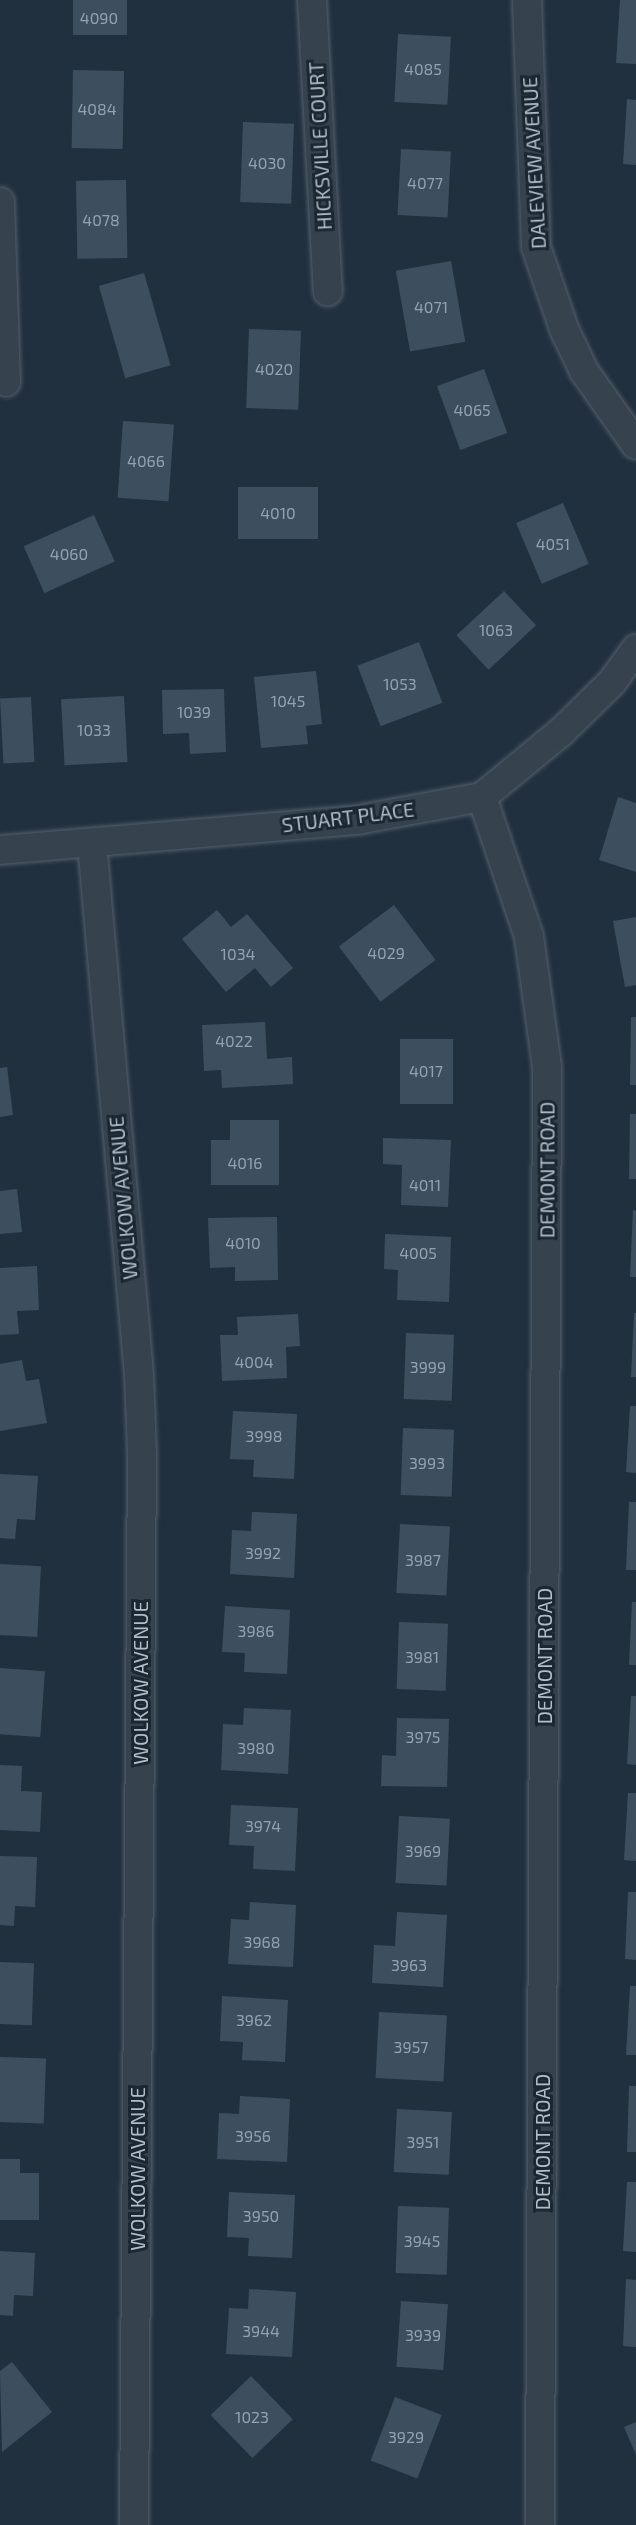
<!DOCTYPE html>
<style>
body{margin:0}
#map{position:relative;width:636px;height:2525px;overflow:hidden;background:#21303f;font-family:"Exo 2",sans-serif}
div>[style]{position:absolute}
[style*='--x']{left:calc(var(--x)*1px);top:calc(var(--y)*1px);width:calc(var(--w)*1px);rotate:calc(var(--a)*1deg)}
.building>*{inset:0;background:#3d4f5e;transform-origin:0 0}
.roads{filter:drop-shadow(0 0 2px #54606c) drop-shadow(0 0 2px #54606c)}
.street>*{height:28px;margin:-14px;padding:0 14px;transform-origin:14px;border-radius:14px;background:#36424e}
span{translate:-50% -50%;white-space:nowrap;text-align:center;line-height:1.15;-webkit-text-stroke:6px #1b2733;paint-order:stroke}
.number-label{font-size:16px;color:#94a2af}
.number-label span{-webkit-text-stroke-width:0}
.street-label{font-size:20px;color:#b1bdca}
</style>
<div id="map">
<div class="building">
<i style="left:73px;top:0;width:54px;height:35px"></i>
<i style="clip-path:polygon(620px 0,636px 0,636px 64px,616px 63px)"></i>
<i style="left:398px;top:34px;width:53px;height:68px;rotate:3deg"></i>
<i style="left:73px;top:70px;width:51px;height:78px;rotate:1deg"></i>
<i style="clip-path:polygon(627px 99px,636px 100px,636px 165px,623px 164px)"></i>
<i style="left:243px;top:122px;width:51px;height:80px;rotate:2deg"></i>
<i style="left:401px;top:149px;width:50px;height:66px;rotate:3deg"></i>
<i style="left:126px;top:180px;width:78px;height:50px;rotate:89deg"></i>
<i style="left:451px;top:261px;width:82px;height:56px;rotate:80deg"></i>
<i style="left:144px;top:273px;width:96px;height:47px;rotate:74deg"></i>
<i style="left:249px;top:329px;width:52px;height:79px;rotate:2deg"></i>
<i style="left:484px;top:369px;width:68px;height:50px;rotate:70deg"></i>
<i style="left:123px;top:421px;width:51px;height:77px;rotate:4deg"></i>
<i style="left:238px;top:487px;width:80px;height:52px"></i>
<i style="left:563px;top:503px;width:66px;height:51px;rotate:67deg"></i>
<i style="left:94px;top:515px;width:51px;height:77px;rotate:66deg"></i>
<i style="left:504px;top:591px;width:47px;height:65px;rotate:47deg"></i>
<i style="left:419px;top:642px;width:65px;height:66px;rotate:69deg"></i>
<i style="clip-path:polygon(316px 671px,322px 724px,306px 726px,308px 744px,261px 748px,254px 677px)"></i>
<i style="clip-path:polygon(224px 689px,226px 752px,190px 754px,189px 733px,163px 734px,162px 690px)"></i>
<i style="left:124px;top:696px;width:66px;height:63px;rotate:87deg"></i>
<i style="left:31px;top:697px;width:65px;height:31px;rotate:87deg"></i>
<i style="clip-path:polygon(618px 797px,636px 803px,636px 872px,599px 860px)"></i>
<i style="left:394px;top:905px;width:69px;height:69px;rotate:53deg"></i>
<i style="clip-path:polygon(217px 910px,231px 927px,247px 914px,293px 968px,271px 987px,255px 968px,226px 992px,182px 939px)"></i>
<i style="clip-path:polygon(636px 917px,636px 985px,625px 987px,613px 921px)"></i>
<i style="clip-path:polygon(631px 1017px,636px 1017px,636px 1085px,630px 1085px)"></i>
<i style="clip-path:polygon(265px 1022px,267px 1059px,292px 1057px,293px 1084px,222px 1088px,221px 1070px,204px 1071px,202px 1025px)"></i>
<i style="left:400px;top:1039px;width:53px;height:65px"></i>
<i style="clip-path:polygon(7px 1067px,13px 1115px,0 1117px,0 1068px)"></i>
<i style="clip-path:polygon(630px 1114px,636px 1114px,636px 1179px,629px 1179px)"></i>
<i style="clip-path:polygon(230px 1120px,279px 1120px,279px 1185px,211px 1185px,211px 1140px,230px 1140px)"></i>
<i style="clip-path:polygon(383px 1138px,451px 1140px,448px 1207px,401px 1205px,402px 1165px,383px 1164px)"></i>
<i style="clip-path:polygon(17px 1189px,22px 1232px,0 1234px,0 1191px)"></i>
<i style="clip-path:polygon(633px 1210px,636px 1211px,636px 1277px,630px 1277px)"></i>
<i style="clip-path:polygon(277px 1217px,278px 1280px,235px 1281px,235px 1267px,210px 1268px,208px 1218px)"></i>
<i style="clip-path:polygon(385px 1234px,451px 1237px,449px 1302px,397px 1300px,398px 1270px,384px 1269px)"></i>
<i style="clip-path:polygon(37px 1266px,39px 1310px,17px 1311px,19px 1334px,0 1335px,0 1268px)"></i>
<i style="clip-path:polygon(634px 1313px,636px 1313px,636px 1377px,631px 1377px)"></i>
<i style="clip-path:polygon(298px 1314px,300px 1346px,286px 1347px,287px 1378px,222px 1381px,220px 1335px,238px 1335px,237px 1317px)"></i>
<i style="left:406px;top:1333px;width:48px;height:66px;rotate:2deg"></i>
<i style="clip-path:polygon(22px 1360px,26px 1381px,39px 1379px,47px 1423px,0 1431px,0 1364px)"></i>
<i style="clip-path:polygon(630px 1406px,636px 1406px,636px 1473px,626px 1472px)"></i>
<i style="clip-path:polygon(233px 1411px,297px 1414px,294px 1479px,253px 1477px,254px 1460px,230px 1459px)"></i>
<i style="left:403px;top:1428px;width:51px;height:67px;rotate:2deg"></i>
<i style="clip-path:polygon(0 1474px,38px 1476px,35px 1520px,17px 1519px,15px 1539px,0 1538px)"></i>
<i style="clip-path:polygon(629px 1502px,636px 1502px,636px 1570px,626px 1570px)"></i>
<i style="clip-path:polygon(252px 1512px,297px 1514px,294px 1578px,230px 1574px,232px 1530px,251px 1531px)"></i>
<i style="left:400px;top:1524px;width:50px;height:69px;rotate:3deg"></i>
<i style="left:0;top:1564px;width:41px;height:71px;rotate:3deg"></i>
<i style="clip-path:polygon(632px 1602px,636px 1602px,636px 1665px,629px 1665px)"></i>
<i style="clip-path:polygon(225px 1606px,290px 1610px,287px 1674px,244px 1672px,245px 1653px,222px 1652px)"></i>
<i style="left:399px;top:1622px;width:49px;height:67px;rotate:2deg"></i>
<i style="left:0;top:1668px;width:45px;height:66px;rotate:4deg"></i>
<i style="clip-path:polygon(631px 1696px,636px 1696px,636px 1765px,627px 1764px)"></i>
<i style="clip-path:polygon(244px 1708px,291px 1710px,288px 1774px,221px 1770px,223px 1724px,243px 1725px)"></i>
<i style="clip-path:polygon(397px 1718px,449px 1719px,447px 1787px,381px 1786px,382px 1755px,396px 1756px)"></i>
<i style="clip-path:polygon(0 1765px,22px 1766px,21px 1791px,42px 1792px,40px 1832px,0 1830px)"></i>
<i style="clip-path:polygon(628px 1793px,636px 1793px,636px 1861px,624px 1860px)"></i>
<i style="clip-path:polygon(231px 1805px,298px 1808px,295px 1871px,253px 1869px,254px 1846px,229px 1845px)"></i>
<i style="left:399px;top:1816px;width:51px;height:67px;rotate:3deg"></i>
<i style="clip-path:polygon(0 1856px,37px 1857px,35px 1907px,15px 1906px,14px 1926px,0 1925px)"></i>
<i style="clip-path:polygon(628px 1892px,636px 1892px,636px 1960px,625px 1959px)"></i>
<i style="clip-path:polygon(250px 1902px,296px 1905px,293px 1967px,228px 1964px,231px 1919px,249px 1920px)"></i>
<i style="clip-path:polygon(397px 1912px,447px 1915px,443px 1987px,372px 1983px,374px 1945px,395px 1946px)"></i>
<i style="left:0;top:1962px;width:34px;height:62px;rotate:2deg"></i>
<i style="clip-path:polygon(630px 1986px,636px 1986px,636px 2055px,626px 2055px)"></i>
<i style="clip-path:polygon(222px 1996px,288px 2000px,285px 2062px,242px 2060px,243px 2042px,220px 2041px)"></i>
<i style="left:379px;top:2012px;width:68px;height:66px;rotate:3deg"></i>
<i style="left:0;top:2057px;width:46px;height:65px;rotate:2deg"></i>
<i style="clip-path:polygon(629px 2086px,636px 2086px,636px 2152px,627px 2152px)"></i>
<i style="clip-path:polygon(240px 2096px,290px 2099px,287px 2162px,217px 2159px,219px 2113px,239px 2114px)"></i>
<i style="left:397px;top:2109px;width:55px;height:63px;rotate:3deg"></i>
<i style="clip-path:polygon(0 2159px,20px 2159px,20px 2173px,39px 2173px,39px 2220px,0 2220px)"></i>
<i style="clip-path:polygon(627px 2182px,636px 2182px,636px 2252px,623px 2251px)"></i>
<i style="clip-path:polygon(229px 2192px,295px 2195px,292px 2258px,248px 2256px,249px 2238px,227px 2237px)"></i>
<i style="left:398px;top:2206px;width:51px;height:67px;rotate:2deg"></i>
<i style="clip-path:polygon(0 2251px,35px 2253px,33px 2296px,14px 2295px,13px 2316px,0 2315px)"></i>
<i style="clip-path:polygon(626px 2279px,636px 2280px,636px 2347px,623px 2346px)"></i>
<i style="clip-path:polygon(249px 2289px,296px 2292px,292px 2357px,226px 2354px,229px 2308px,248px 2309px)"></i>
<i style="left:401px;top:2301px;width:47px;height:66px;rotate:4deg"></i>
<i style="clip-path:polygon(12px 2362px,52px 2412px,2px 2452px,0 2371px)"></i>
<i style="left:251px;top:2376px;width:60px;height:56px;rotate:46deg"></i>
<i style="left:395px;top:2397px;width:50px;height:68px;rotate:21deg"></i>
<i style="clip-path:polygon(636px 2422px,636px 2455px,624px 2427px)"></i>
</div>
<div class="roads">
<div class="street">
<i style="--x:312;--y:0;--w:292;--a:86.9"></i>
<i style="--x:527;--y:0;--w:247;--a:87.9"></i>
<i style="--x:536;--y:247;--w:87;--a:71.1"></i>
<i style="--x:564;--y:329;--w:47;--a:64.5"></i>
<i style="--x:584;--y:371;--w:90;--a:54.9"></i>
<i style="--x:0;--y:202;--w:180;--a:88.1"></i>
<i style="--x:482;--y:797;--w:148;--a:71.4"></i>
<i style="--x:529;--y:937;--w:131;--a:82.1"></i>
<i style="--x:547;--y:1067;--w:1458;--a:90.28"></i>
<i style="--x:92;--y:843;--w:534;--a:84.95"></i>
<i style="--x:139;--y:1375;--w:78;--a:87.8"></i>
<i style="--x:142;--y:1453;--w:1072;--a:90.43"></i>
<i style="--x:0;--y:850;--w:358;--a:-4.8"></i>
<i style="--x:357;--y:820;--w:127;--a:-10.4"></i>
<i style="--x:482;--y:797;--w:101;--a:-39.4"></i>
<i style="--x:560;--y:733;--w:73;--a:-44.4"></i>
<i style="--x:612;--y:682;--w:41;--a:-54"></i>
</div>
</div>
<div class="number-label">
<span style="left:99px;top:18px">4090</span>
<span style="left:423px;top:69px">4085</span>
<span style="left:97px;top:109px">4084</span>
<span style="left:267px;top:163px">4030</span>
<span style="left:425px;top:183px">4077</span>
<span style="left:101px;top:220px">4078</span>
<span style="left:431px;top:307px">4071</span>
<span style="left:274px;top:369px">4020</span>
<span style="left:472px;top:410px">4065</span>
<span style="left:146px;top:461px">4066</span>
<span style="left:278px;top:513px">4010</span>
<span style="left:553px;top:544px">4051</span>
<span style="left:69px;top:554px">4060</span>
<span style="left:496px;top:630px">1063</span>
<span style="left:400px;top:684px">1053</span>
<span style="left:288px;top:701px">1045</span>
<span style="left:194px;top:712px">1039</span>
<span style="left:94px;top:730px">1033</span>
<span style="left:386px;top:953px">4029</span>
<span style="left:238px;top:954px">1034</span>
<span style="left:234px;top:1041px">4022</span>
<span style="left:426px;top:1071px">4017</span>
<span style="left:245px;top:1163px">4016</span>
<span style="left:425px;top:1185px">4011</span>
<span style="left:243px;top:1243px">4010</span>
<span style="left:418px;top:1253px">4005</span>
<span style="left:254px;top:1362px">4004</span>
<span style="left:428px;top:1367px">3999</span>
<span style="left:264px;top:1436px">3998</span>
<span style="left:427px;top:1463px">3993</span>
<span style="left:263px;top:1553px">3992</span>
<span style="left:423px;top:1560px">3987</span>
<span style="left:256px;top:1631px">3986</span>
<span style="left:422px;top:1657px">3981</span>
<span style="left:423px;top:1737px">3975</span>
<span style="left:256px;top:1748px">3980</span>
<span style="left:263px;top:1826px">3974</span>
<span style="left:423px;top:1851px">3969</span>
<span style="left:262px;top:1942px">3968</span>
<span style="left:409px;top:1965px">3963</span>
<span style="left:254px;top:2020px">3962</span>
<span style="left:411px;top:2047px">3957</span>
<span style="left:253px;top:2136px">3956</span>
<span style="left:423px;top:2142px">3951</span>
<span style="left:261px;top:2216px">3950</span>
<span style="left:422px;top:2241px">3945</span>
<span style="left:261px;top:2331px">3944</span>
<span style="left:423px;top:2335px">3939</span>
<span style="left:252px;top:2417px">1023</span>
<span style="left:406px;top:2437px">3929</span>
</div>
<div class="street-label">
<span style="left:320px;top:146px;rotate:-93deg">HICKSVILLE COURT</span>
<span style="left:534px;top:163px;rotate:-93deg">DALEVIEW AVENUE</span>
<span style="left:348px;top:817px;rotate:-7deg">STUART PLACE</span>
<span style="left:547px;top:1170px;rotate:-90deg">DEMONT ROAD</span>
<span style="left:123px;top:1198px;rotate:-95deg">WOLKOW AVENUE</span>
<span style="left:544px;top:1656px;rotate:-90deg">DEMONT ROAD</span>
<span style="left:140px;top:1683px;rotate:-90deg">WOLKOW AVENUE</span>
<span style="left:542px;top:2142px;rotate:-90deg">DEMONT ROAD</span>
<span style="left:137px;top:2169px;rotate:-90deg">WOLKOW AVENUE</span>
</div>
</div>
